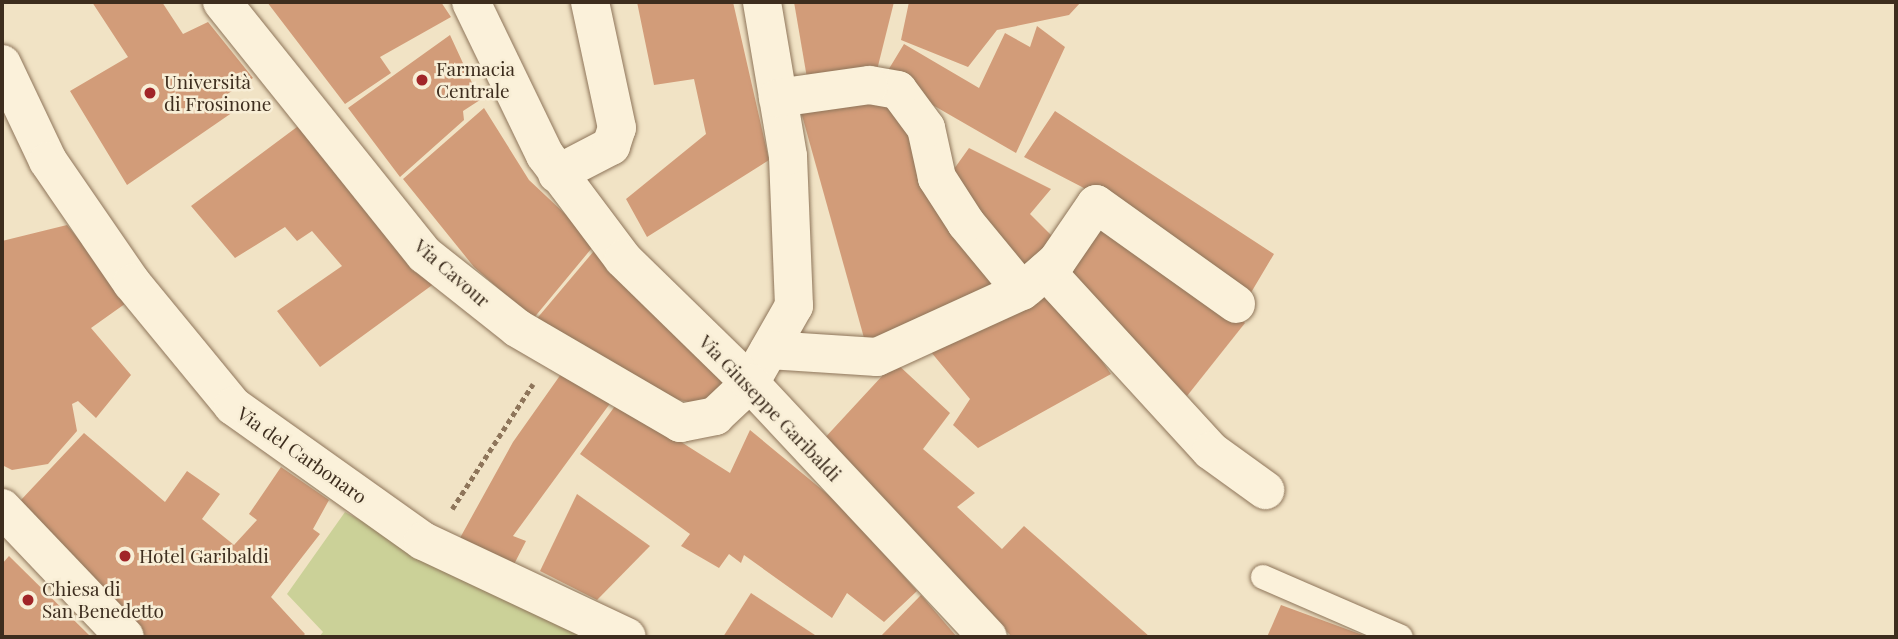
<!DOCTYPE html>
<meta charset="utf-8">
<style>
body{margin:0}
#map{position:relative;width:1898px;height:639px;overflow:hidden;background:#f1e3c5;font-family:"Playfair Display",serif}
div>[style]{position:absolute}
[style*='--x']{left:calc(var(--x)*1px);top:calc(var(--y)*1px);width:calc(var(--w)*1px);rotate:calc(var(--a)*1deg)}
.green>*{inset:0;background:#cbd198}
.building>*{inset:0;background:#d29c79}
.path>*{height:4.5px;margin-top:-2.25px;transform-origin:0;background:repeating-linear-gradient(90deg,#8e755a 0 5px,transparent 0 8.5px)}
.roads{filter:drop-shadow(0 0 2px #8e755a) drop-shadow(0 0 2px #8e755a)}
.lane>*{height:24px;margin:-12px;padding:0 12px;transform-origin:12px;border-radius:12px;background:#fbf1da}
.street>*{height:38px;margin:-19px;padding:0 19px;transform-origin:19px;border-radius:19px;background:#fbf1da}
.secondary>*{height:38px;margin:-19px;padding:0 19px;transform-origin:19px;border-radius:19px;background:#fbf1da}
.dots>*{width:19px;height:19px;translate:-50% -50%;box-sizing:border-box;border:4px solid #f8eed6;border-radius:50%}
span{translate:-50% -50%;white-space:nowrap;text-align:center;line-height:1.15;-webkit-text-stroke:5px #f8eed6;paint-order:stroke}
.poi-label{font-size:19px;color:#3d2d1e}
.left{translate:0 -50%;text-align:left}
.street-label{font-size:19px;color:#3d2d1e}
.frame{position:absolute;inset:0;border:4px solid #3d2d1e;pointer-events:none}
</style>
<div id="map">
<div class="green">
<i style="clip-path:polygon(345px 512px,501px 595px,587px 637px,319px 637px,323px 632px,287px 594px)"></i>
</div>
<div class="building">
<i style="clip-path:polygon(92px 2px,162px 2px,183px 34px,208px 22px,253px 78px,224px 96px,236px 110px,127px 185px,70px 91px,128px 57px)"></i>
<i style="clip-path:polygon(267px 2px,441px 2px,451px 17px,380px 57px,391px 73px,345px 104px)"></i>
<i style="clip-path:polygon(637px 2px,733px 2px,769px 160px,647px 237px,626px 199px,706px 134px,694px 79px,654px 85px)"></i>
<i style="clip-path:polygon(794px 2px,894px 2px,877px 70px,807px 78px)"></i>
<i style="clip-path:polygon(909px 2px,1081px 2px,1069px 15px,997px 30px,968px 67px,901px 40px)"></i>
<i style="clip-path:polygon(1037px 26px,1065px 47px,1016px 153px,884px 77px,904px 44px,979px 88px,1005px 33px,1030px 47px)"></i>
<i style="clip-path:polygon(450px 35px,480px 100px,463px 111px,464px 120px,400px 177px,348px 108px)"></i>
<i style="clip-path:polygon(890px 93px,1001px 287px,866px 345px,798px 101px)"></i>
<i style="clip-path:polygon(484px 108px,529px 180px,596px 243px,533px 319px,474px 267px,403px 179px)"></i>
<i style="clip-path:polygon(1055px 111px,1274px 254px,1249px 296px,1082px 187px,1024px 157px)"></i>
<i style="clip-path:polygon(305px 121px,435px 283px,320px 367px,277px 311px,342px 266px,312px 231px,297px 241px,285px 227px,235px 258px,191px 206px)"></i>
<i style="clip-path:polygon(969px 148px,1051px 189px,1030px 214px,1057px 241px,1024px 279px,949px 176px)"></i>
<i style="clip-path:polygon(1098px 217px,1177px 267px,1245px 323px,1187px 396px,1064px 266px)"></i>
<i style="clip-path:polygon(67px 225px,129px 301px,91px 328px,131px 375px,96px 418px,78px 401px,72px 404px,77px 431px,48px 464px,12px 470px,2px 465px,2px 241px)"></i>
<i style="clip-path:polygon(599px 245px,729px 379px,712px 407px,670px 398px,534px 322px)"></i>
<i style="clip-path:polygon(1053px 290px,1111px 374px,978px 448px,953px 425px,970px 399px,926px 346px)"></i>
<i style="clip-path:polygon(895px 362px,950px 413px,923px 449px,975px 493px,957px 507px,1002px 549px,1024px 526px,1150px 637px,1012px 637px,821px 442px)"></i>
<i style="clip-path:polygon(566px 367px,614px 398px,513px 536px,526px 541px,509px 574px,455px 547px,513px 442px)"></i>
<i style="clip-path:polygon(618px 402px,730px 473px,750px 430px,843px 507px,917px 591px,884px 622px,847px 593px,832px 618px,744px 555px,741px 563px,729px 554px,719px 568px,681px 546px,690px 534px,580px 454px)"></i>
<i style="clip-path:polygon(84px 433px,165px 502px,187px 471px,220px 494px,202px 519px,234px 545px,257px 520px,249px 514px,281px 467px,329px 500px,313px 529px,320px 534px,271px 597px,305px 634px,302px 637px,140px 637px,20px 501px)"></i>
<i style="clip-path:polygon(577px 494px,650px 546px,597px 600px,540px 571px)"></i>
<i style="clip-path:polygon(9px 556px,91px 637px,2px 637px,2px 564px)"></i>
<i style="clip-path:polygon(751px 593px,818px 637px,723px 637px)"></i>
<i style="clip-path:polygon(921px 595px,957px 637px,880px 637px)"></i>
<i style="clip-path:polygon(1281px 605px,1368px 637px,1267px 637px)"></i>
</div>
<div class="path">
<i style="--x:452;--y:509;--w:149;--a:-57.1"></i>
</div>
<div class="roads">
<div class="lane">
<i style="--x:1263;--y:577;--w:150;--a:23.5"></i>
</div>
<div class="street">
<i style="--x:222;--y:2;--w:324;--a:51.3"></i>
<i style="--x:425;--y:255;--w:117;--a:38.4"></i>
<i style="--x:517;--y:328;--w:189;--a:30.2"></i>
<i style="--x:680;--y:423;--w:36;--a:-11"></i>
<i style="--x:715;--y:416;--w:48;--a:-43.3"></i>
<i style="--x:750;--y:383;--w:89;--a:-60.3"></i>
<i style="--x:794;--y:306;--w:150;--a:-92.3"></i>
<i style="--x:788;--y:156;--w:156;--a:-99.6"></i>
<i style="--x:2;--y:64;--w:107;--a:64.6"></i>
<i style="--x:48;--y:161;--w:148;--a:55.5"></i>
<i style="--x:132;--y:283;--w:159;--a:50.6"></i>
<i style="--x:233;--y:406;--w:233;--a:35.4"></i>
<i style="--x:423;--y:541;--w:225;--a:25.2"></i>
<i style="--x:1046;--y:271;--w:244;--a:47.5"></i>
<i style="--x:1211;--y:451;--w:67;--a:35.8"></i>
<i style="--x:1026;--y:288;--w:41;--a:-41.1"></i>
<i style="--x:1057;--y:261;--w:69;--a:-55.6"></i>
<i style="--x:1096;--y:204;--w:172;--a:35.5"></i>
<i style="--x:769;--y:350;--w:108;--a:3.7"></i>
<i style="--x:877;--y:357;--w:159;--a:-24.5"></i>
<i style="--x:1022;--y:291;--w:88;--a:-129.5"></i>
<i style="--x:966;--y:223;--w:54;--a:-122.8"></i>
<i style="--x:937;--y:178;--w:51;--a:-102.4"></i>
<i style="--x:926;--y:128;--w:47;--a:-126.4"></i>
<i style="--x:898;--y:90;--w:29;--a:-170"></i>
<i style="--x:869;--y:85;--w:92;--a:171.9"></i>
<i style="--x:2;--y:508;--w:178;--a:46.4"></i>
</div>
<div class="secondary">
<i style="--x:471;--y:2;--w:170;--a:64.2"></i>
<i style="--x:545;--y:155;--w:130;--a:53.1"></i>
<i style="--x:623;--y:259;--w:177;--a:44.3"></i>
<i style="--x:750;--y:383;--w:348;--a:46.9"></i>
<i style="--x:557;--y:174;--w:61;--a:-27.4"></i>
<i style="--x:611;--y:146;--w:19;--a:-72"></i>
<i style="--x:617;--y:128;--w:129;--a:-102.1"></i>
</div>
</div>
<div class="dots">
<i style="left:422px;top:80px;background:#a12528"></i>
<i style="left:150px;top:93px;background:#a12528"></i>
<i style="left:125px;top:556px;background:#a12528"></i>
<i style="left:28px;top:600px;background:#a12528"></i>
</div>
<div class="poi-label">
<span class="left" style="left:436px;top:80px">Farmacia<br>Centrale</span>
<span class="left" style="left:164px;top:93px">Università<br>di Frosinone</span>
<span class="left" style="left:139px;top:556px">Hotel Garibaldi</span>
<span class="left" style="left:42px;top:600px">Chiesa di<br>San Benedetto</span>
</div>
<div class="street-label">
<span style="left:452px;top:273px;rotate:41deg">Via Cavour</span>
<span style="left:770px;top:408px;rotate:46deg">Via Giuseppe Garibaldi</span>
<span style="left:302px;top:455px;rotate:35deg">Via del Carbonaro</span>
</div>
<div class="frame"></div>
</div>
